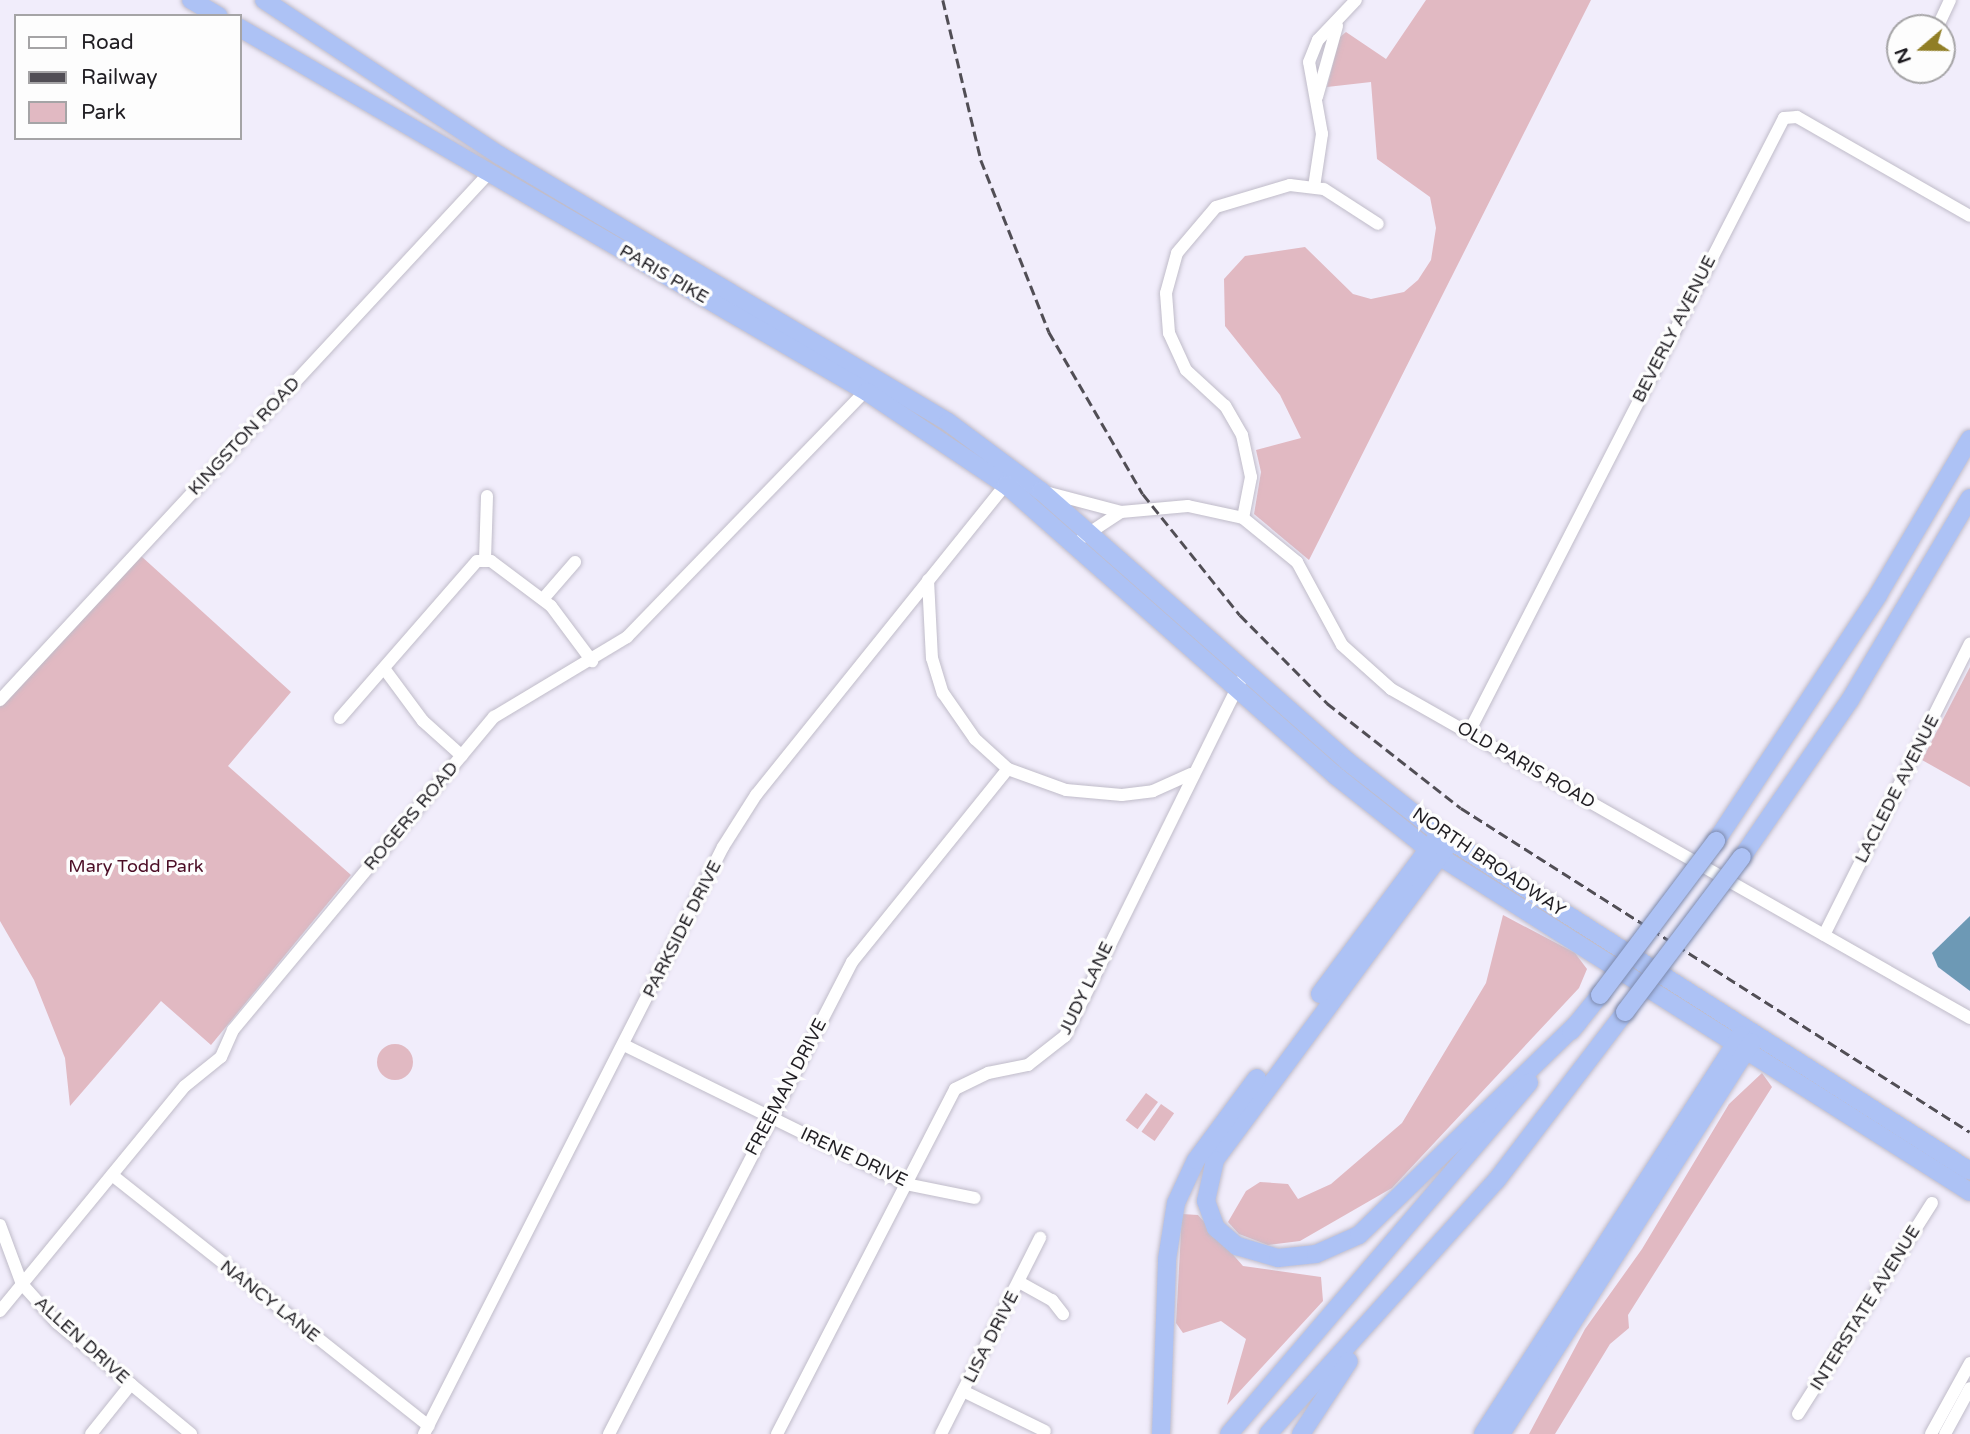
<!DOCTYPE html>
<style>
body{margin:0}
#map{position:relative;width:1970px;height:1434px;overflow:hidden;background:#f1edfb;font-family:"Varela Round",sans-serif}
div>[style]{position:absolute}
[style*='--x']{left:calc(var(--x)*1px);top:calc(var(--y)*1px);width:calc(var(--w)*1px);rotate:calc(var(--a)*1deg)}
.green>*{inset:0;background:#e1b9c2;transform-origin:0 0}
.round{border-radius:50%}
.water>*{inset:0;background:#6d99b5}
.roads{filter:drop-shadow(0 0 2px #c0bcc9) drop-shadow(0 0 2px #c0bcc9)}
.minor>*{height:12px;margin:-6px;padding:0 6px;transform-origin:6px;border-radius:6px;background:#fff}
.highway>*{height:18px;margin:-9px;padding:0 9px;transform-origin:9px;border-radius:9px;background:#adc2f5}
.rail>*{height:2.5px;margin-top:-1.25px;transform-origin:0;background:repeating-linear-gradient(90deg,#514e55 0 10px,transparent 0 15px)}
.bridges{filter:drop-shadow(0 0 2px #7c89ac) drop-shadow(0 0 2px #7c89ac)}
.highway-bridge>*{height:18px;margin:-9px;padding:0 9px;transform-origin:9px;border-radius:9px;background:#adc2f5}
span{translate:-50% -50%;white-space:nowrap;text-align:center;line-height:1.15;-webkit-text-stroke:7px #fdfdfd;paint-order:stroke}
.street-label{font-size:18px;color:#201e23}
.park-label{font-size:18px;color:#4c0e26}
.legend{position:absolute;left:14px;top:14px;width:228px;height:126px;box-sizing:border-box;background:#fdfdfd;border:2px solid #a5a4a6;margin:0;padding:9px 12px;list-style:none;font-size:21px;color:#201e23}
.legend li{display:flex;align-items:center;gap:14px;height:35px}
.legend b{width:35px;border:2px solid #a5a4a6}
.north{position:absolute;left:1886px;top:14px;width:70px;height:70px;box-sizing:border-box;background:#fdfdfd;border:2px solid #a5a4a6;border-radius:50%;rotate:250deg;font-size:19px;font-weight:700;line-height:28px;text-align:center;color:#201e23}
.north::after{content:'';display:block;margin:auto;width:24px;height:32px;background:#907e25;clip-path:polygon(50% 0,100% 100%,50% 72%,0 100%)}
</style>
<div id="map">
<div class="green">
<i style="clip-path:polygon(1426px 0,1591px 0,1309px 560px,1254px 514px,1261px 472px,1256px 450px,1301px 438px,1280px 395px,1225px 326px,1224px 279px,1245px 256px,1305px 247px,1353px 294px,1371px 299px,1404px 292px,1418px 280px,1431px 260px,1436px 228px,1430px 197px,1377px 159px,1371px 82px,1327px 87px,1340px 37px,1346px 32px,1386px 59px)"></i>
<i style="clip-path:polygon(141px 556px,291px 692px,228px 766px,351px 875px,211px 1045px,161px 1001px,70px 1106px,65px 1058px,34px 980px,0 921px,0 707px)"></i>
<i style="clip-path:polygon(1970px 667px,1970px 787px,1922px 760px)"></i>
<i style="clip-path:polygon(1503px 915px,1575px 953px,1587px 969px,1579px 988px,1392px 1188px,1300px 1241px,1268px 1245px,1239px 1234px,1228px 1222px,1246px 1191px,1260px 1182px,1288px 1184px,1298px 1199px,1331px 1184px,1402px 1123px,1486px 983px)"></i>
<i class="round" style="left:377px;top:1044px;width:36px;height:36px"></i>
<i style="clip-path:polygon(1762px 1073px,1772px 1087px,1628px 1315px,1629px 1328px,1610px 1344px,1555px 1434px,1529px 1434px,1585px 1329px,1642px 1249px,1729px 1104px)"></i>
<i style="left:1146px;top:1093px;width:15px;height:34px;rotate:37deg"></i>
<i style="left:1161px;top:1104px;width:16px;height:34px;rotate:35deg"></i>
<i style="clip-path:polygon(1182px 1214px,1198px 1215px,1243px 1266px,1321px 1277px,1323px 1301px,1227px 1405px,1246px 1339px,1221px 1321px,1183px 1333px,1176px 1323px)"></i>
</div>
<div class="water">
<i style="clip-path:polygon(1970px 916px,1970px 991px,1938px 967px,1932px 953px)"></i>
</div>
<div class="roads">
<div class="minor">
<i style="--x:1937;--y:28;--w:31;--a:-65"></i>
<i style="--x:1317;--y:97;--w:74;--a:-74.3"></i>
<i style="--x:1314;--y:187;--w:54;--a:-81.4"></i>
<i style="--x:1322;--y:134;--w:73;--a:-100.2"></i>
<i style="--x:1309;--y:62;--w:24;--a:-68"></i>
<i style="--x:1318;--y:40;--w:55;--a:-46.5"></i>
<i style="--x:1049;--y:493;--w:74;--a:14.8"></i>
<i style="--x:1121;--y:512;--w:67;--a:-5.1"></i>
<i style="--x:1188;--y:506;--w:56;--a:12.3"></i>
<i style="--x:1243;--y:518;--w:70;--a:39.2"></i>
<i style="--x:1297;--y:562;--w:94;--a:61.5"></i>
<i style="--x:1342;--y:645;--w:66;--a:41.9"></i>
<i style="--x:1391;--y:689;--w:666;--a:29.61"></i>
<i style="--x:1243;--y:518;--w:42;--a:-79"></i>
<i style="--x:1251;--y:477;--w:43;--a:-102.1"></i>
<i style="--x:1242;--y:435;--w:34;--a:-120"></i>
<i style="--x:1225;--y:406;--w:53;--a:-137.3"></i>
<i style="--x:1186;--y:370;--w:41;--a:-114.7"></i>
<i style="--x:1169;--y:333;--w:40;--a:-94.3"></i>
<i style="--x:1166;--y:293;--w:41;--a:-74.6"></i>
<i style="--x:1177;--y:253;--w:60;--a:-49.7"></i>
<i style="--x:1216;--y:207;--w:77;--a:-16.6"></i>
<i style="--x:1290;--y:185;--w:34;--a:7"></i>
<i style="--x:1324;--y:189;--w:64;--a:32.9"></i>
<i style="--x:1083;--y:537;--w:45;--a:-33.3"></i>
<i style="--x:485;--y:560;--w:64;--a:-88.2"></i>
<i style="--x:928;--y:580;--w:78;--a:87.1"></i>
<i style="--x:932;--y:658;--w:37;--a:73"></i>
<i style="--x:943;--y:693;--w:56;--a:55.2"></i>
<i style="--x:975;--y:739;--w:45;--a:42.3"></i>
<i style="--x:1008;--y:769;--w:62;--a:19.9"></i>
<i style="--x:1066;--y:790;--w:56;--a:5.1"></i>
<i style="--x:1122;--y:795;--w:31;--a:-7"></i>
<i style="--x:1153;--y:791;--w:42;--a:-24.1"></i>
<i style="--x:543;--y:599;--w:49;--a:-49.1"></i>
<i style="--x:386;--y:671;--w:62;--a:53.5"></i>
<i style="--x:423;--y:721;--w:52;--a:41.9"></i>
<i style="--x:0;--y:700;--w:719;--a:-47.14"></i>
<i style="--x:340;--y:718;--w:208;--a:-48.9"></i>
<i style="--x:477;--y:561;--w:14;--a:0"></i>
<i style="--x:491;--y:561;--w:75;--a:36.9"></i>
<i style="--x:551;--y:606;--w:69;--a:53.3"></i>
<i style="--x:1469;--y:732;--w:690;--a:-62.84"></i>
<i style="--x:1784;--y:118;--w:13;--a:-4"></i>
<i style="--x:1797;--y:117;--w:199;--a:29.8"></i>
<i style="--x:1824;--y:935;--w:326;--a:-63.4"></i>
<i style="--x:624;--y:1045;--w:314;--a:26.2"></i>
<i style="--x:906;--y:1184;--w:70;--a:11.5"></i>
<i style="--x:112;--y:1175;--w:404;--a:38.4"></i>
<i style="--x:0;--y:1225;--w:63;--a:69.6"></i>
<i style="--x:22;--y:1284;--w:52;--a:48.1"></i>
<i style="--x:57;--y:1323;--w:174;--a:39.6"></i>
<i style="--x:1019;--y:1282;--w:38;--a:29"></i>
<i style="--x:1052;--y:1300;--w:18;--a:52"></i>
<i style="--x:0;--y:1311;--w:291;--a:-50.6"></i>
<i style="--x:185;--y:1086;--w:46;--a:-38.9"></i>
<i style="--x:221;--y:1057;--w:30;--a:-66"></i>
<i style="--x:233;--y:1030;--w:408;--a:-50.2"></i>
<i style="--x:494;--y:717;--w:155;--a:-31"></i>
<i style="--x:627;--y:637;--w:349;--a:-45.9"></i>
<i style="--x:963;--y:1391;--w:91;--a:26"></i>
<i style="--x:1798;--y:1414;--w:250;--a:-57.6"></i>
<i style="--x:91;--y:1434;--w:64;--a:-51.3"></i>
<i style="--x:424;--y:1434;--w:659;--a:-63.01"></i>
<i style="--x:723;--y:847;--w:62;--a:-57.6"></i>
<i style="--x:756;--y:795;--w:407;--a:-51.2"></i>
<i style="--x:609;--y:1434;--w:531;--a:-62.76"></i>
<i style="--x:852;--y:962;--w:248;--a:-51.1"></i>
<i style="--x:777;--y:1434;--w:388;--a:-62.7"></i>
<i style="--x:955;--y:1089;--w:37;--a:-26"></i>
<i style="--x:988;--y:1073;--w:41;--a:-11.3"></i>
<i style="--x:1028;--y:1065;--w:47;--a:-38.1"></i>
<i style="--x:1065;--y:1036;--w:395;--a:-63.7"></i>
<i style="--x:941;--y:1434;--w:220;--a:-63.2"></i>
<i style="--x:1931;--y:1434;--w:81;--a:-61.2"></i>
<i style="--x:1945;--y:1434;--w:52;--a:-61.5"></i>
</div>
<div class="highway">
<i style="--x:191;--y:0;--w:32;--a:30"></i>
<i style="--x:264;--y:0;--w:282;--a:33.4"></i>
<i style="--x:499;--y:155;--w:522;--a:30.74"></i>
<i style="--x:948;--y:422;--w:116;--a:36.6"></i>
<i style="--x:1041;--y:491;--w:408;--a:41.4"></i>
<i style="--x:1347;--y:761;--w:117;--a:38"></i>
<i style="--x:1439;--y:833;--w:629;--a:32.48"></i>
<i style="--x:240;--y:28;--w:725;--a:30.14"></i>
<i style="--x:867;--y:392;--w:167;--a:33.8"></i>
<i style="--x:1006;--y:485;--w:440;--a:41.4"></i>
<i style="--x:1336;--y:776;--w:117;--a:38.4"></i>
<i style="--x:1428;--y:849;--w:641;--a:32.33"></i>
<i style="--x:1716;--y:841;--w:295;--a:-56.6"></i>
<i style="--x:1878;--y:595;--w:181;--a:-59.5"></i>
<i style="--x:1445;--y:849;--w:387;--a:126.5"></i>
<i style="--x:1215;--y:1160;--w:42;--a:102.4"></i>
<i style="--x:1206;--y:1201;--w:29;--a:70"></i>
<i style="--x:1216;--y:1228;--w:28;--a:41"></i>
<i style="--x:1237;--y:1246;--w:43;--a:16.3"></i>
<i style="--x:1278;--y:1258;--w:38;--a:-6"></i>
<i style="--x:1316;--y:1254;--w:47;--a:-23.8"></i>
<i style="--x:1359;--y:1235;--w:305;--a:-44.1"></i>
<i style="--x:1742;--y:857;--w:191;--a:-55.5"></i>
<i style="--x:1850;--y:700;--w:235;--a:-59.3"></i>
<i style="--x:1320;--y:994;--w:192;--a:-53.2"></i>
<i style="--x:1571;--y:1031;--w:46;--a:-51.1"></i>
<i style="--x:1161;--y:1434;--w:175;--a:-88"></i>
<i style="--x:1167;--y:1259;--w:57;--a:-80.9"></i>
<i style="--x:1176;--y:1203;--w:47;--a:-65.1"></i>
<i style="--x:1196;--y:1160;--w:102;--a:-53.4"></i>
<i style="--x:1229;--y:1434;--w:462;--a:-49.5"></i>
<i style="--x:1268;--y:1434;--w:341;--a:-48"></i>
<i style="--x:1496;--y:1181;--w:213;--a:-52.6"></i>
<i style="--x:1301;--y:1434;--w:87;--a:-56.7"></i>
<i style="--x:1483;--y:1434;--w:475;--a:-57.1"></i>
<i style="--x:1501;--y:1434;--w:465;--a:-57.4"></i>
</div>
</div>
<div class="rail">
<i style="--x:943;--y:0;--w:164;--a:76.6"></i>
<i style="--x:981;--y:160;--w:185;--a:68.4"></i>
<i style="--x:1049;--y:332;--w:187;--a:59.9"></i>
<i style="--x:1143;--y:494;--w:155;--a:51.3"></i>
<i style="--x:1240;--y:615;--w:124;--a:45.3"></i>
<i style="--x:1327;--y:703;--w:170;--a:38.1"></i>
<i style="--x:1461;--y:808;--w:603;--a:32.48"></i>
</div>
<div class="bridges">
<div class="highway-bridge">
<i style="--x:1600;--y:995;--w:193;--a:-53"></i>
<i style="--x:1625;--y:1012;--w:194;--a:-53"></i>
</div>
</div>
<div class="street-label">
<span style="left:664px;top:274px;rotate:30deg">PARIS PIKE</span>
<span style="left:1674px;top:329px;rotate:-63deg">BEVERLY AVENUE</span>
<span style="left:244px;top:436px;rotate:-47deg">KINGSTON ROAD</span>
<span style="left:1526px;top:765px;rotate:30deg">OLD PARIS ROAD</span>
<span style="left:1897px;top:789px;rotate:-63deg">LACLEDE AVENUE</span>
<span style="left:411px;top:816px;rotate:-50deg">ROGERS ROAD</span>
<span style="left:1489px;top:862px;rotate:34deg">NORTH BROADWAY</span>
<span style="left:682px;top:929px;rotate:-63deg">PARKSIDE DRIVE</span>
<span style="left:1086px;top:988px;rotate:-64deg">JUDY LANE</span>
<span style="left:786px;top:1087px;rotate:-62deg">FREEMAN DRIVE</span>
<span style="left:854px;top:1157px;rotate:25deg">IRENE DRIVE</span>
<span style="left:270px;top:1301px;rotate:38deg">NANCY LANE</span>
<span style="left:1865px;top:1308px;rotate:-58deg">INTERSTATE AVENUE</span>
<span style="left:991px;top:1337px;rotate:-63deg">LISA DRIVE</span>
<span style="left:82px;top:1340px;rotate:42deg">ALLEN DRIVE</span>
</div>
<div class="park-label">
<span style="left:136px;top:866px">Mary Todd Park</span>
</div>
<ul class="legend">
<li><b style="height:9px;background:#fff"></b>Road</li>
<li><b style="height:9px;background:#514e55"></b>Railway</li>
<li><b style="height:19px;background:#e1b9c2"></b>Park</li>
</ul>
<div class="north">N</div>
</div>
